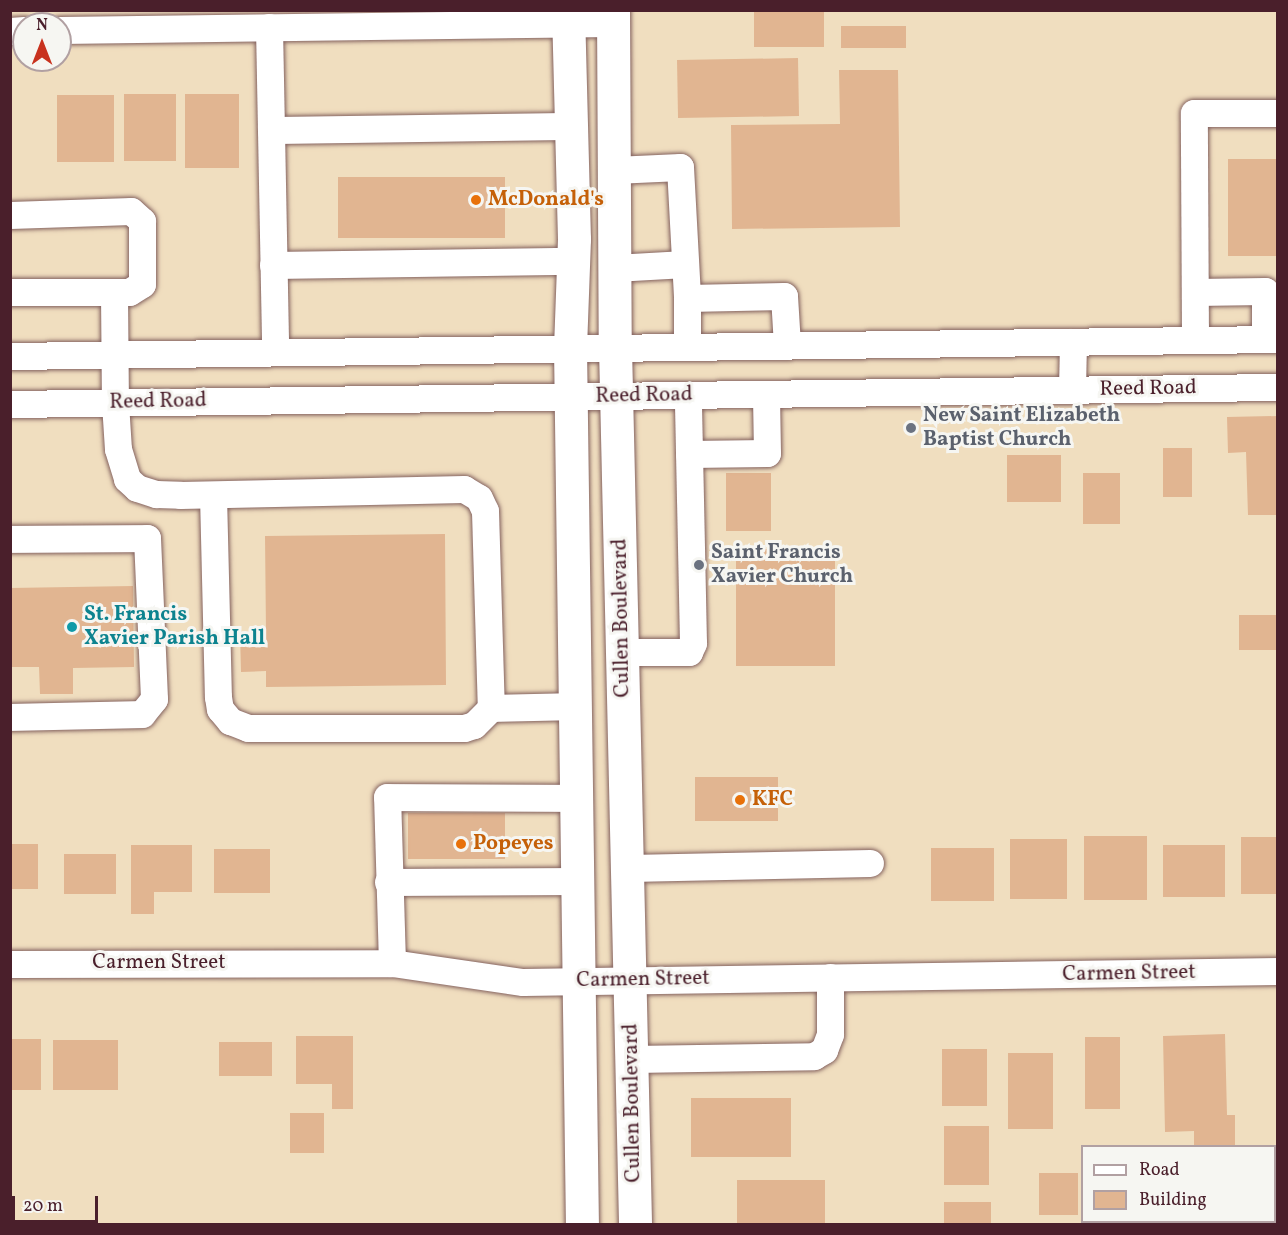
<!DOCTYPE html>
<style>
body{margin:0}
#map{position:relative;width:1288px;height:1235px;overflow:hidden;background:#f0debf;font-family:Vollkorn,serif}
div>[style]{position:absolute}
[style*='--x']{left:calc(var(--x)*1px);top:calc(var(--y)*1px);width:calc(var(--w)*1px);rotate:calc(var(--a)*1deg)}
.building>*{inset:0;background:#e1b591;transform-origin:0 0}
.roads{filter:drop-shadow(0 0 2px #84625f) drop-shadow(0 0 2px #84625f)}
.minor>*{height:27px;margin:-13.5px;padding:0 13.5px;transform-origin:13.5px;border-radius:13.5px;background:#fff}
.major>*{height:33px;margin:-16.5px;padding:0 16.5px;transform-origin:16.5px;border-radius:16.5px;background:#fff}
.dots>*{width:16px;height:16px;translate:-50% -50%;box-sizing:border-box;border:3px solid #f6f6f2;border-radius:50%}
span{translate:-50% -50%;white-space:nowrap;text-align:center;line-height:1.15;-webkit-text-stroke:6px #f6f6f2;paint-order:stroke}
.food-label{font-size:21px;color:#c56008;font-weight:700}
.left{translate:0 -50%;text-align:left}
.street-label{font-size:21px;color:#4a1f2b}
.worship-label{font-size:21px;color:#5b616d;font-weight:700}
.culture-label{font-size:21px;color:#0d838f;font-weight:700}
.frame{position:absolute;inset:0;border:12px solid #4a1f2b;pointer-events:none}
.legend{position:absolute;left:1081px;top:1145px;width:195px;height:78px;box-sizing:border-box;background:#f6f6f2;border:2px solid #b1a0a2;margin:0;padding:8px 10px;list-style:none;font-size:18px;color:#4a1f2b}
.legend li{display:flex;align-items:center;gap:12px;height:30px}
.legend b{width:30px;border:2px solid #b1a0a2}
.north{position:absolute;left:12px;top:12px;width:60px;height:60px;box-sizing:border-box;background:#f6f6f2;border:2px solid #b1a0a2;border-radius:50%;rotate:0deg;font-size:16px;font-weight:700;line-height:24px;text-align:center;color:#4a1f2b}
.north::after{content:'';display:block;margin:auto;width:21px;height:27px;background:#c8321e;clip-path:polygon(50% 0,100% 100%,50% 72%,0 100%)}
.scale{position:absolute;left:12px;top:1196px;width:86px;height:27px;box-sizing:border-box;border:3px solid #4a1f2b;border-top:0;padding-left:8px;font-size:18px;line-height:21px;white-space:nowrap;color:#4a1f2b;-webkit-text-stroke:4px #f6f6f2;paint-order:stroke}
</style>
<div id="map">
<div class="building">
<i style="left:754px;top:10px;width:70px;height:37px"></i>
<i style="left:841px;top:26px;width:65px;height:22px"></i>
<i style="left:798px;top:58px;width:58px;height:121px;rotate:89deg"></i>
<i style="clip-path:polygon(839px 70px,898px 70px,900px 227px,732px 229px,731px 125px,840px 124px)"></i>
<i style="left:124px;top:94px;width:52px;height:67px"></i>
<i style="left:185px;top:94px;width:54px;height:74px"></i>
<i style="left:57px;top:95px;width:57px;height:67px"></i>
<i style="left:1228px;top:159px;width:50px;height:97px"></i>
<i style="left:505px;top:177px;width:61px;height:167px;rotate:90deg"></i>
<i style="clip-path:polygon(1278px 416px,1278px 515px,1248px 515px,1246px 452px,1228px 453px,1227px 417px)"></i>
<i style="left:1163px;top:448px;width:29px;height:49px"></i>
<i style="left:1007px;top:455px;width:54px;height:47px"></i>
<i style="left:726px;top:473px;width:45px;height:58px"></i>
<i style="left:1083px;top:473px;width:37px;height:51px"></i>
<i style="clip-path:polygon(445px 534px,446px 685px,266px 687px,266px 671px,241px 672px,240px 633px,266px 633px,265px 536px)"></i>
<i style="left:736px;top:549px;width:99px;height:117px"></i>
<i style="clip-path:polygon(133px 586px,134px 667px,73px 668px,73px 694px,40px 694px,39px 667px,10px 667px,10px 588px)"></i>
<i style="left:1239px;top:615px;width:39px;height:35px"></i>
<i style="left:695px;top:777px;width:83px;height:44px"></i>
<i style="left:408px;top:813px;width:97px;height:46px"></i>
<i style="left:1084px;top:836px;width:63px;height:64px"></i>
<i style="left:1241px;top:837px;width:37px;height:57px"></i>
<i style="left:1010px;top:839px;width:57px;height:60px"></i>
<i style="left:10px;top:844px;width:28px;height:45px"></i>
<i style="clip-path:polygon(131px 845px,192px 845px,192px 892px,154px 892px,154px 914px,131px 914px)"></i>
<i style="left:1163px;top:845px;width:62px;height:52px"></i>
<i style="left:931px;top:848px;width:63px;height:53px"></i>
<i style="left:214px;top:849px;width:56px;height:44px"></i>
<i style="left:64px;top:854px;width:52px;height:40px"></i>
<i style="clip-path:polygon(1225px 1034px,1227px 1115px,1235px 1115px,1235px 1146px,1194px 1146px,1194px 1131px,1165px 1132px,1163px 1036px)"></i>
<i style="clip-path:polygon(296px 1036px,353px 1036px,353px 1109px,332px 1109px,332px 1084px,296px 1084px)"></i>
<i style="left:1085px;top:1037px;width:35px;height:72px"></i>
<i style="left:10px;top:1039px;width:31px;height:51px"></i>
<i style="left:53px;top:1040px;width:65px;height:50px"></i>
<i style="left:219px;top:1042px;width:53px;height:34px"></i>
<i style="left:942px;top:1049px;width:45px;height:57px"></i>
<i style="left:1008px;top:1053px;width:45px;height:76px"></i>
<i style="left:691px;top:1098px;width:100px;height:59px"></i>
<i style="left:324px;top:1113px;width:40px;height:34px;rotate:90deg"></i>
<i style="left:944px;top:1126px;width:45px;height:59px"></i>
<i style="left:1039px;top:1173px;width:39px;height:42px"></i>
<i style="left:737px;top:1180px;width:88px;height:44px"></i>
<i style="left:944px;top:1202px;width:47px;height:22px"></i>
</div>
<div class="roads">
<div class="minor">
<i style="--x:269;--y:27;--w:325;--a:88.9"></i>
<i style="--x:60;--y:30;--w:553;--a:-0.73"></i>
<i style="--x:10;--y:31;--w:14;--a:-4"></i>
<i style="--x:271;--y:130;--w:299;--a:-0.8"></i>
<i style="--x:614;--y:170;--w:66;--a:-2.6"></i>
<i style="--x:680;--y:167;--w:131;--a:86.9"></i>
<i style="--x:687;--y:298;--w:97;--a:-1.2"></i>
<i style="--x:784;--y:296;--w:49;--a:86.5"></i>
<i style="--x:10;--y:215;--w:121;--a:-1.9"></i>
<i style="--x:131;--y:211;--w:15;--a:42"></i>
<i style="--x:142;--y:221;--w:63;--a:90"></i>
<i style="--x:142;--y:284;--w:15;--a:148"></i>
<i style="--x:129;--y:292;--w:119;--a:180"></i>
<i style="--x:273;--y:265;--w:300;--a:-0.8"></i>
<i style="--x:614;--y:268;--w:71;--a:-3.2"></i>
<i style="--x:1195;--y:292;--w:70;--a:-0.8"></i>
<i style="--x:1265;--y:291;--w:48;--a:90"></i>
<i style="--x:114;--y:293;--w:110;--a:89.5"></i>
<i style="--x:115;--y:403;--w:46;--a:86.3"></i>
<i style="--x:118;--y:449;--w:31;--a:73"></i>
<i style="--x:127;--y:479;--w:13;--a:42"></i>
<i style="--x:137;--y:488;--w:20;--a:18"></i>
<i style="--x:156;--y:494;--w:24;--a:2"></i>
<i style="--x:180;--y:495;--w:284;--a:-1.2"></i>
<i style="--x:464;--y:489;--w:17;--a:31"></i>
<i style="--x:479;--y:498;--w:14;--a:65"></i>
<i style="--x:485;--y:511;--w:197;--a:88.3"></i>
<i style="--x:491;--y:708;--w:85;--a:-1.3"></i>
<i style="--x:1195;--y:340;--w:227;--a:-90.3"></i>
<i style="--x:1194;--y:113;--w:84;--a:0"></i>
<i style="--x:687;--y:346;--w:48;--a:-90"></i>
<i style="--x:10;--y:356;--w:1268;--a:-0.77"></i>
<i style="--x:1072;--y:390;--w:48;--a:-88.8"></i>
<i style="--x:10;--y:404;--w:1268;--a:-0.77"></i>
<i style="--x:689;--y:454;--w:78;--a:-0.7"></i>
<i style="--x:767;--y:453;--w:59;--a:-91"></i>
<i style="--x:213;--y:495;--w:202;--a:88.6"></i>
<i style="--x:218;--y:697;--w:12;--a:81"></i>
<i style="--x:220;--y:709;--w:16;--a:50"></i>
<i style="--x:230;--y:721;--w:19;--a:21"></i>
<i style="--x:248;--y:728;--w:216;--a:0"></i>
<i style="--x:464;--y:728;--w:10;--a:-17"></i>
<i style="--x:474;--y:725;--w:24;--a:-45"></i>
<i style="--x:10;--y:539;--w:137;--a:-0.4"></i>
<i style="--x:147;--y:538;--w:161;--a:87.5"></i>
<i style="--x:154;--y:699;--w:19;--a:129"></i>
<i style="--x:142;--y:714;--w:132;--a:178.7"></i>
<i style="--x:623;--y:652;--w:66;--a:0"></i>
<i style="--x:689;--y:652;--w:10;--a:-66"></i>
<i style="--x:693;--y:643;--w:247;--a:-91.2"></i>
<i style="--x:629;--y:868;--w:241;--a:-1.2"></i>
<i style="--x:388;--y:882;--w:191;--a:-0.3"></i>
<i style="--x:392;--y:963;--w:166;--a:-91.7"></i>
<i style="--x:387;--y:797;--w:190;--a:0.3"></i>
<i style="--x:10;--y:964;--w:382;--a:-0.1"></i>
<i style="--x:392;--y:963;--w:132;--a:8.3"></i>
<i style="--x:523;--y:982;--w:755;--a:-0.83"></i>
<i style="--x:632;--y:1059;--w:182;--a:-0.9"></i>
<i style="--x:814;--y:1056;--w:12;--a:-31"></i>
<i style="--x:824;--y:1050;--w:17;--a:-69"></i>
<i style="--x:830;--y:1034;--w:57;--a:-90"></i>
</div>
<div class="major">
<i style="--x:568;--y:10;--w:229;--a:88.5"></i>
<i style="--x:574;--y:239;--w:108;--a:92.1"></i>
<i style="--x:570;--y:347;--w:877;--a:89.22"></i>
<i style="--x:613;--y:10;--w:337;--a:89.7"></i>
<i style="--x:615;--y:347;--w:877;--a:88.69"></i>
</div>
</div>
<div class="dots">
<i style="left:476px;top:200px;background:#e8710a"></i>
<i style="left:911px;top:428px;background:#6b7280"></i>
<i style="left:699px;top:565px;background:#6b7280"></i>
<i style="left:72px;top:627px;background:#0f9aa8"></i>
<i style="left:740px;top:800px;background:#e8710a"></i>
<i style="left:461px;top:844px;background:#e8710a"></i>
</div>
<div class="food-label">
<span class="left" style="left:488px;top:200px">McDonald's</span>
<span class="left" style="left:752px;top:800px">KFC</span>
<span class="left" style="left:473px;top:844px">Popeyes</span>
</div>
<div class="street-label">
<span style="left:1148px;top:389px;rotate:-1deg">Reed Road</span>
<span style="left:644px;top:396px;rotate:-1deg">Reed Road</span>
<span style="left:158px;top:402px;rotate:-1deg">Reed Road</span>
<span style="left:622px;top:618px;rotate:-91deg">Cullen Boulevard</span>
<span style="left:159px;top:963px">Carmen Street</span>
<span style="left:1129px;top:974px;rotate:-1deg">Carmen Street</span>
<span style="left:643px;top:980px;rotate:-1deg">Carmen Street</span>
<span style="left:633px;top:1103px;rotate:-91deg">Cullen Boulevard</span>
</div>
<div class="worship-label">
<span class="left" style="left:923px;top:428px">New Saint Elizabeth<br>Baptist Church</span>
<span class="left" style="left:711px;top:565px">Saint Francis<br>Xavier Church</span>
</div>
<div class="culture-label">
<span class="left" style="left:84px;top:627px">St. Francis<br>Xavier Parish Hall</span>
</div>
<div class="frame"></div>
<ul class="legend">
<li><b style="height:8px;background:#fff"></b>Road</li>
<li><b style="height:16px;background:#e1b591"></b>Building</li>
</ul>
<div class="north">N</div>
<div class="scale">20 m</div>
</div>
